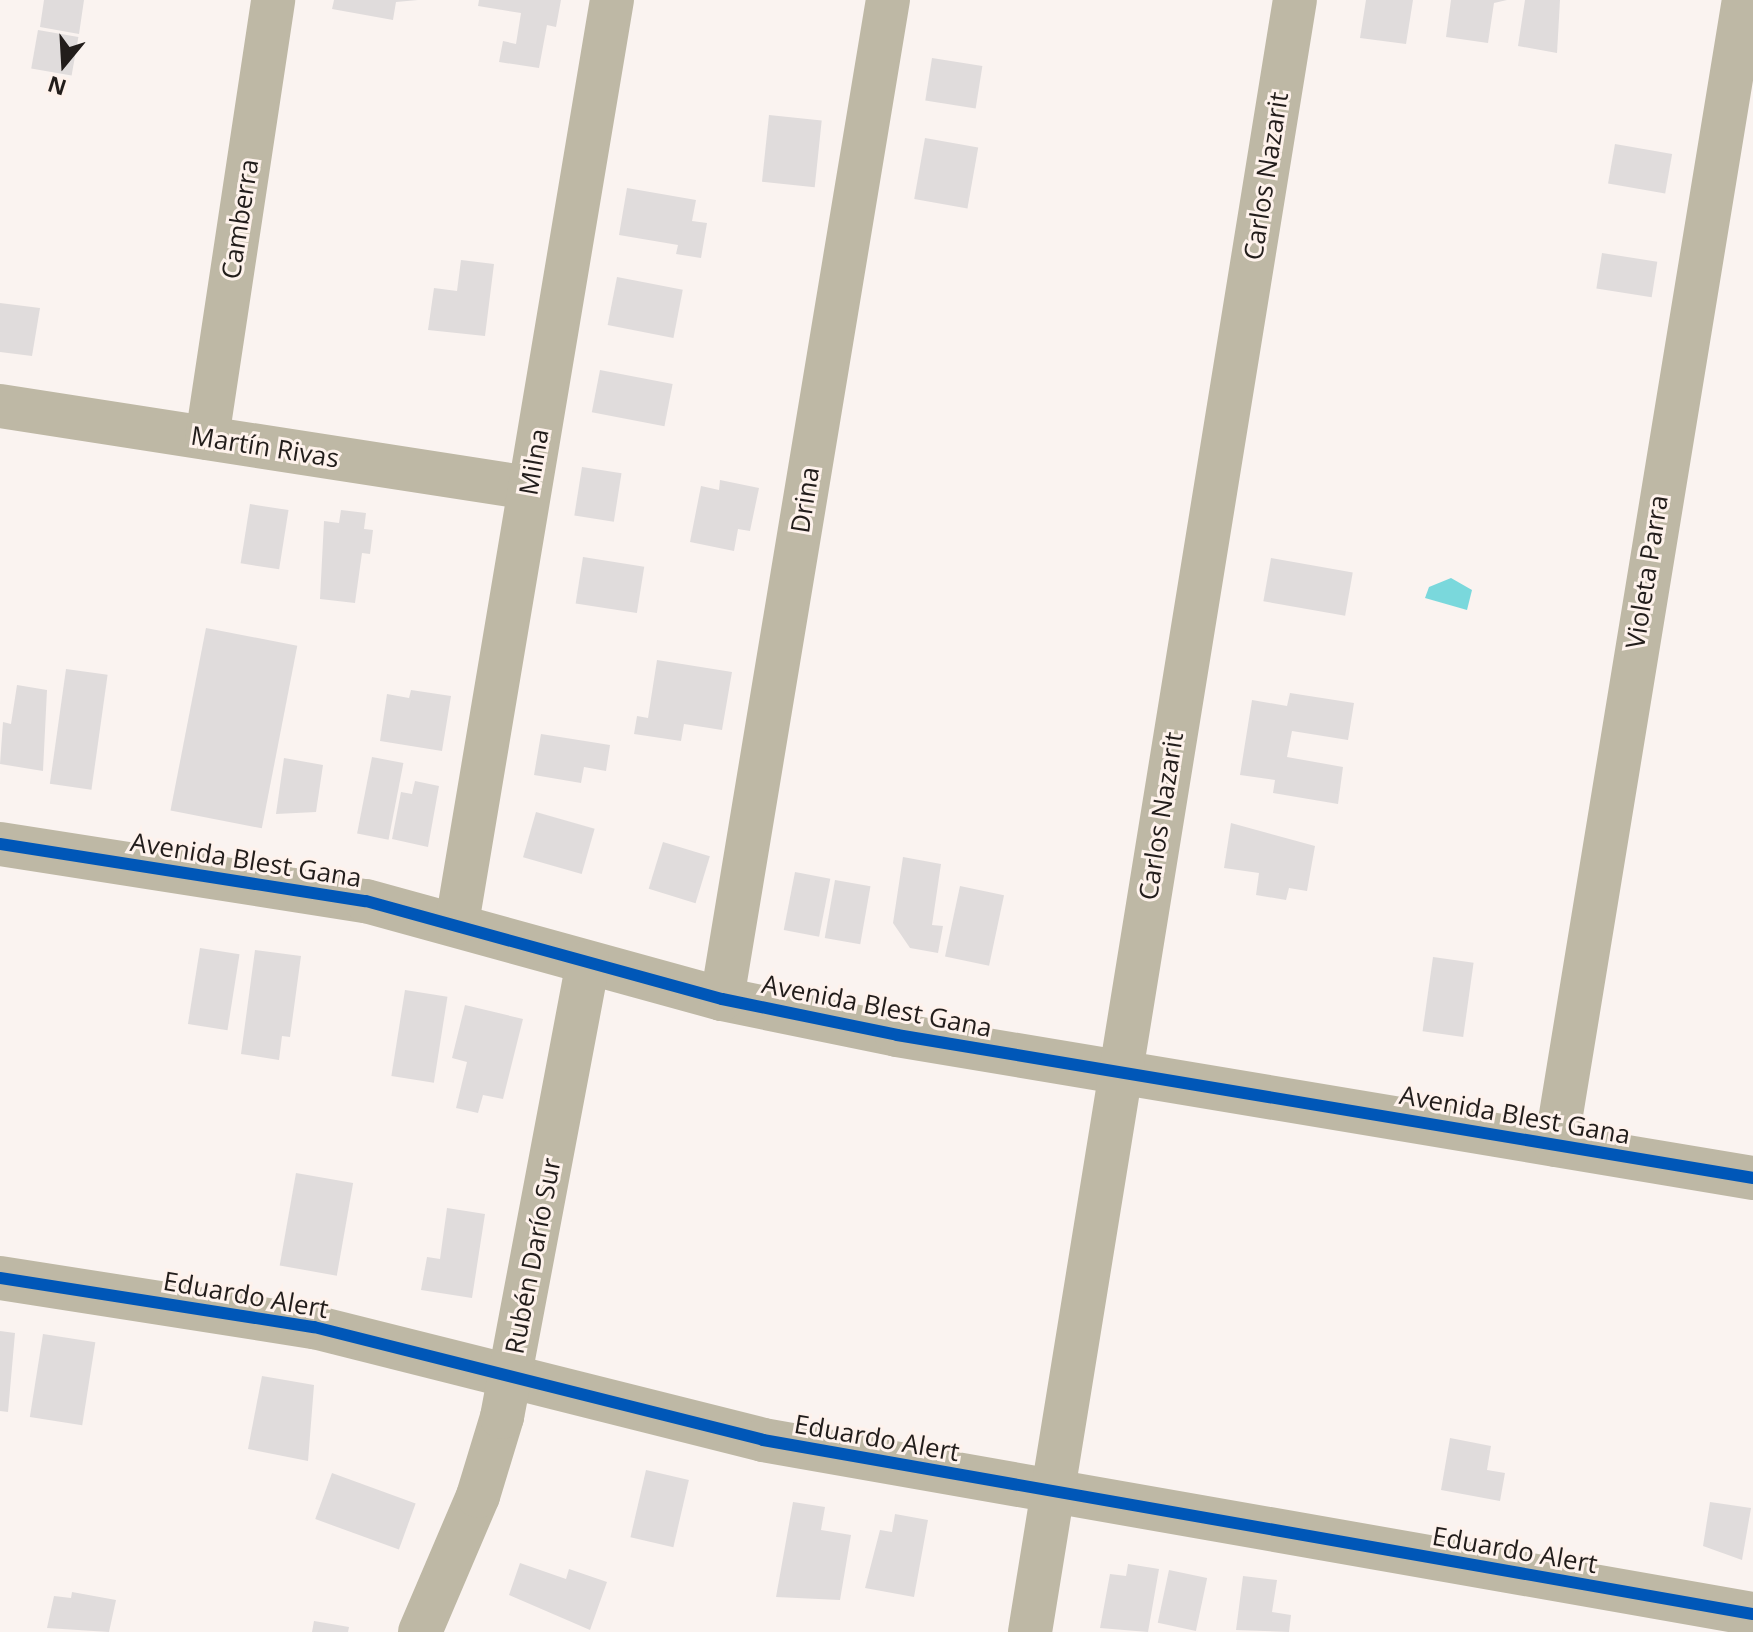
<!DOCTYPE html>
<meta charset="utf-8">
<style>
body{margin:0}
#map{position:relative;width:1753px;height:1632px;overflow:hidden;background:#faf3f0;font-family:"Open Sans",sans-serif}
div>[style]{position:absolute}
[style*='--x']{left:calc(var(--x)*1px);top:calc(var(--y)*1px);width:calc(var(--w)*1px);rotate:calc(var(--a)*1deg)}
.water>*{inset:0;background:#7ad8dc}
.building>*{inset:0;background:#e0dcdc;transform-origin:0 0}
.minor>*{height:44px;margin:-22px;padding:0 22px;transform-origin:22px;border-radius:22px;background:#beb8a5}
.cycleway>*{height:12px;margin:-6px;padding:0 6px;transform-origin:6px;border-radius:6px;background:#0057b8}
span{translate:-50% -50%;white-space:nowrap;text-align:center;line-height:1.15;-webkit-text-stroke:6px #fef2ec;paint-order:stroke}
.street-label{font-size:26px;color:#221d1b}
.north{position:absolute;left:24px;top:24px;width:80px;height:80px;-webkit-text-stroke:6px #fef2ec;paint-order:stroke;rotate:198deg;font-size:22px;font-weight:700;line-height:32px;text-align:center;color:#221d1b}
.north::after{content:'';display:block;margin:auto;width:28px;height:36px;background:#221d1b;clip-path:polygon(50% 0,100% 100%,50% 72%,0 100%)}
</style>
<div id="map">
<div class="water">
<i style="clip-path:polygon(1451px 578px,1472px 590px,1467px 610px,1425px 598px,1429px 587px)"></i>
</div>
<div class="building">
<i style="clip-path:polygon(44px 0,84px 0,79px 34px,40px 27px)"></i>
<i style="clip-path:polygon(334px 0,418px 0,396px 2px,393px 20px,332px 9px)"></i>
<i style="clip-path:polygon(479px 0,561px 0,556px 27px,547px 25px,539px 68px,499px 62px,503px 41px,516px 44px,521px 13px,478px 6px)"></i>
<i style="clip-path:polygon(1366px 0,1413px 0,1406px 44px,1360px 38px)"></i>
<i style="clip-path:polygon(1451px 0,1507px 0,1494px 3px,1488px 43px,1446px 37px)"></i>
<i style="clip-path:polygon(1525px 0,1560px 0,1557px 53px,1518px 46px)"></i>
<i style="left:38px;top:30px;width:41px;height:39px;rotate:10deg"></i>
<i style="left:932px;top:58px;width:51px;height:43px;rotate:9deg"></i>
<i style="left:769px;top:115px;width:53px;height:67px;rotate:6deg"></i>
<i style="left:925px;top:138px;width:54px;height:62px;rotate:10deg"></i>
<i style="left:1615px;top:144px;width:58px;height:40px;rotate:10deg"></i>
<i style="clip-path:polygon(627px 188px,696px 200px,692px 221px,707px 223px,701px 258px,676px 254px,678px 245px,619px 235px)"></i>
<i style="left:1602px;top:253px;width:56px;height:36px;rotate:9deg"></i>
<i style="clip-path:polygon(461px 260px,494px 264px,485px 336px,428px 330px,434px 288px,457px 291px)"></i>
<i style="left:617px;top:277px;width:67px;height:49px;rotate:11deg"></i>
<i style="clip-path:polygon(0 303px,40px 308px,32px 356px,0 352px)"></i>
<i style="left:600px;top:370px;width:74px;height:43px;rotate:11deg"></i>
<i style="left:582px;top:467px;width:40px;height:49px;rotate:9deg"></i>
<i style="clip-path:polygon(720px 480px,759px 488px,750px 531px,738px 529px,734px 551px,690px 542px,701px 486px,719px 490px)"></i>
<i style="left:250px;top:504px;width:39px;height:60px;rotate:9deg"></i>
<i style="clip-path:polygon(341px 510px,366px 513px,364px 529px,373px 530px,370px 554px,362px 553px,355px 603px,320px 599px,324px 521px,339px 523px)"></i>
<i style="left:583px;top:557px;width:62px;height:47px;rotate:9deg"></i>
<i style="left:1271px;top:558px;width:83px;height:44px;rotate:10deg"></i>
<i style="left:206px;top:628px;width:93px;height:186px;rotate:11deg"></i>
<i style="clip-path:polygon(657px 660px,732px 672px,722px 730px,684px 724px,681px 741px,634px 734px,637px 716px,648px 718px)"></i>
<i style="left:66px;top:669px;width:42px;height:116px;rotate:8deg"></i>
<i style="clip-path:polygon(17px 685px,47px 690px,43px 771px,0 764px,3px 722px,11px 724px)"></i>
<i style="clip-path:polygon(411px 690px,451px 696px,442px 751px,380px 741px,387px 694px,409px 698px)"></i>
<i style="clip-path:polygon(1290px 693px,1354px 703px,1348px 740px,1292px 731px,1287px 757px,1343px 767px,1338px 804px,1273px 793px,1275px 780px,1240px 775px,1252px 700px,1287px 706px)"></i>
<i style="clip-path:polygon(541px 734px,610px 745px,606px 771px,584px 767px,581px 783px,534px 775px)"></i>
<i style="left:372px;top:757px;width:32px;height:78px;rotate:11deg"></i>
<i style="clip-path:polygon(284px 758px,323px 765px,316px 812px,276px 814px)"></i>
<i style="clip-path:polygon(415px 781px,439px 786px,428px 847px,392px 839px,401px 792px,412px 794px)"></i>
<i style="left:536px;top:812px;width:61px;height:47px;rotate:16deg"></i>
<i style="clip-path:polygon(1231px 823px,1315px 846px,1307px 891px,1289px 888px,1286px 900px,1256px 895px,1259px 873px,1224px 868px)"></i>
<i style="left:663px;top:842px;width:49px;height:49px;rotate:17deg"></i>
<i style="clip-path:polygon(903px 857px,941px 864px,932px 925px,943px 926px,938px 953px,910px 948px,893px 923px)"></i>
<i style="left:795px;top:872px;width:36px;height:59px;rotate:11deg"></i>
<i style="left:835px;top:880px;width:36px;height:59px;rotate:10deg"></i>
<i style="left:960px;top:886px;width:45px;height:72px;rotate:12deg"></i>
<i style="left:200px;top:948px;width:40px;height:77px;rotate:9deg"></i>
<i style="clip-path:polygon(255px 950px,301px 956px,290px 1037px,282px 1036px,279px 1060px,241px 1054px)"></i>
<i style="left:1433px;top:957px;width:41px;height:75px;rotate:8deg"></i>
<i style="left:405px;top:990px;width:43px;height:87px;rotate:9deg"></i>
<i style="clip-path:polygon(465px 1005px,523px 1019px,503px 1099px,483px 1095px,478px 1113px,456px 1108px,467px 1062px,452px 1058px)"></i>
<i style="left:296px;top:1173px;width:58px;height:94px;rotate:10deg"></i>
<i style="clip-path:polygon(447px 1208px,485px 1214px,472px 1298px,421px 1290px,427px 1257px,440px 1259px)"></i>
<i style="clip-path:polygon(0 1331px,15px 1333px,8px 1412px,0 1411px)"></i>
<i style="left:43px;top:1334px;width:53px;height:84px;rotate:9deg"></i>
<i style="clip-path:polygon(262px 1376px,314px 1385px,308px 1461px,248px 1449px)"></i>
<i style="clip-path:polygon(1450px 1438px,1491px 1446px,1487px 1470px,1505px 1473px,1500px 1501px,1441px 1490px)"></i>
<i style="left:646px;top:1470px;width:44px;height:69px;rotate:13deg"></i>
<i style="left:332px;top:1473px;width:89px;height:49px;rotate:20deg"></i>
<i style="clip-path:polygon(793px 1502px,825px 1507px,821px 1530px,851px 1535px,840px 1600px,776px 1597px)"></i>
<i style="clip-path:polygon(1710px 1502px,1751px 1508px,1742px 1560px,1703px 1546px)"></i>
<i style="clip-path:polygon(895px 1514px,928px 1520px,914px 1597px,865px 1588px,880px 1530px,892px 1532px)"></i>
<i style="clip-path:polygon(520px 1563px,566px 1579px,569px 1569px,607px 1582px,590px 1630px,509px 1595px)"></i>
<i style="clip-path:polygon(1128px 1564px,1159px 1569px,1148px 1632px,1100px 1628px,1110px 1574px,1126px 1576px)"></i>
<i style="left:1169px;top:1570px;width:39px;height:54px;rotate:12deg"></i>
<i style="clip-path:polygon(1243px 1576px,1277px 1580px,1272px 1612px,1291px 1615px,1289px 1632px,1236px 1630px)"></i>
<i style="clip-path:polygon(72px 1592px,116px 1600px,109px 1632px,47px 1628px,54px 1596px,71px 1598px)"></i>
<i style="clip-path:polygon(314px 1621px,349px 1627px,348px 1632px,312px 1632px)"></i>
</div>
<div class="minor">
<i style="--x:0;--y:406;--w:535;--a:8.81"></i>
<i style="--x:207;--y:438;--w:443;--a:-81.4"></i>
<i style="--x:0;--y:844;--w:370;--a:8.9"></i>
<i style="--x:366;--y:901;--w:369;--a:15.4"></i>
<i style="--x:722;--y:999;--w:179;--a:11.6"></i>
<i style="--x:897;--y:1035;--w:868;--a:9.48"></i>
<i style="--x:457;--y:923;--w:936;--a:-80.47"></i>
<i style="--x:722;--y:999;--w:1013;--a:-80.57"></i>
<i style="--x:1556;--y:1145;--w:1160;--a:-80.68"></i>
<i style="--x:0;--y:1278;--w:318;--a:8.9"></i>
<i style="--x:314;--y:1327;--w:463;--a:14.1"></i>
<i style="--x:763;--y:1440;--w:1005;--a:9.97"></i>
<i style="--x:420;--y:1632;--w:148;--a:-66.9"></i>
<i style="--x:478;--y:1496;--w:83;--a:-73.1"></i>
<i style="--x:502;--y:1417;--w:462;--a:-79.3"></i>
<i style="--x:1030;--y:1632;--w:1653;--a:-80.78"></i>
</div>
<div class="cycleway">
<i style="--x:0;--y:844;--w:370;--a:8.9"></i>
<i style="--x:366;--y:901;--w:369;--a:15.4"></i>
<i style="--x:722;--y:999;--w:179;--a:11.6"></i>
<i style="--x:897;--y:1035;--w:868;--a:9.48"></i>
<i style="--x:0;--y:1278;--w:318;--a:8.9"></i>
<i style="--x:314;--y:1327;--w:463;--a:14.1"></i>
<i style="--x:763;--y:1440;--w:1005;--a:9.97"></i>
</div>
<div class="street-label">
<span style="left:1266px;top:176px;rotate:-81deg">Carlos Nazarit</span>
<span style="left:240px;top:219px;rotate:-81deg">Camberra</span>
<span style="left:265px;top:447px;rotate:9deg">Martín Rivas</span>
<span style="left:534px;top:462px;rotate:-80deg">Milna</span>
<span style="left:805px;top:500px;rotate:-81deg">Drina</span>
<span style="left:1647px;top:572px;rotate:-81deg">Violeta Parra</span>
<span style="left:1161px;top:816px;rotate:-81deg">Carlos Nazarit</span>
<span style="left:246px;top:860px;rotate:9deg">Avenida Blest Gana</span>
<span style="left:877px;top:1006px;rotate:11deg">Avenida Blest Gana</span>
<span style="left:1515px;top:1115px;rotate:10deg">Avenida Blest Gana</span>
<span style="left:533px;top:1256px;rotate:-79deg">Rubén Darío Sur</span>
<span style="left:246px;top:1295px;rotate:10deg">Eduardo Alert</span>
<span style="left:877px;top:1438px;rotate:10deg">Eduardo Alert</span>
<span style="left:1515px;top:1550px;rotate:10deg">Eduardo Alert</span>
</div>
<div class="north">N</div>
</div>
